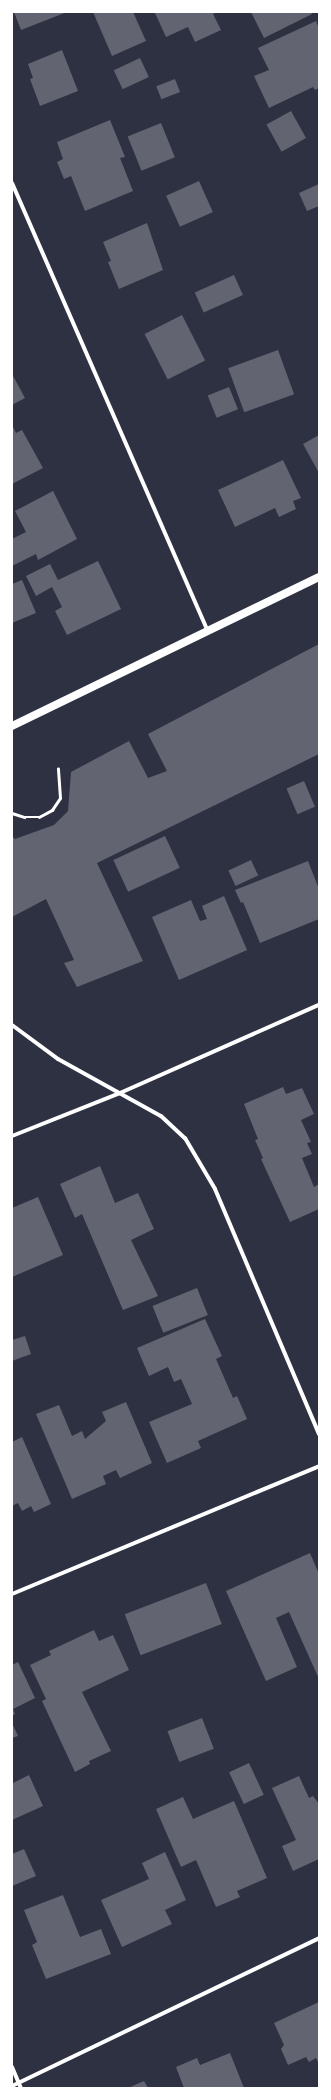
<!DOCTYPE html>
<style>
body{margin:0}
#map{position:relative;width:331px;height:2100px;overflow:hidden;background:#2d3142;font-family:"Nunito Sans",sans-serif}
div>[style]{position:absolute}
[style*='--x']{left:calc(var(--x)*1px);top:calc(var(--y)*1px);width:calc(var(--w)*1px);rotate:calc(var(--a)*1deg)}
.building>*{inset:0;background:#626471;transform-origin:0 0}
.path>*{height:2.5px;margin:-1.25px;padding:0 1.25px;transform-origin:1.25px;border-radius:1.25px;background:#fff}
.minor>*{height:4px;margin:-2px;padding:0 2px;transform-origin:2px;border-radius:2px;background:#fff}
.secondary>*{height:8px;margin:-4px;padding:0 4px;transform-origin:4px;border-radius:4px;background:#fff}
span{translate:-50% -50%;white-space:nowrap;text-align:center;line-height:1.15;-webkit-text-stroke:3px #fff;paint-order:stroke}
.frame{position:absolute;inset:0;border:13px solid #fff;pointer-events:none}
</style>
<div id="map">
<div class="building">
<i style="clip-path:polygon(14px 12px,67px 12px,21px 30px)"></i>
<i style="clip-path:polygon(93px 12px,133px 12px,146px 41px,112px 56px)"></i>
<i style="clip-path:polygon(158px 12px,217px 12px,213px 14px,221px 30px,195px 42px,188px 27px,166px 37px,155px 13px)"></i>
<i style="clip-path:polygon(251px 12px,311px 12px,312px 14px,264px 38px)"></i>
<i style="clip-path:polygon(316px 21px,319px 29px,319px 88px,315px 90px,313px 87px,311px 88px,269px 108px,254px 76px,269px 70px,258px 48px)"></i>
<i style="clip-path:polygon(62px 50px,78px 91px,40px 106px,30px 79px,33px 78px,28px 64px)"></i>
<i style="left:140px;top:58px;width:21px;height:29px;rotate:65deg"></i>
<i style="left:175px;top:79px;width:14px;height:20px;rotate:69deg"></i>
<i style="left:291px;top:111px;width:31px;height:28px;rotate:61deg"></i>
<i style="clip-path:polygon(110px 120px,125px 157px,120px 158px,133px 191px,85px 211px,71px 176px,64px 179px,57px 162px,63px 159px,57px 142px)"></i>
<i style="left:161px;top:123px;width:37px;height:36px;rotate:68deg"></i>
<i style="left:199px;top:181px;width:34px;height:36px;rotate:66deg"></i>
<i style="clip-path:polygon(319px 184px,319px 206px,307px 211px,299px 193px)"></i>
<i style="clip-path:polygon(147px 223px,163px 270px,119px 289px,108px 262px,111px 261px,103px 242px)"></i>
<i style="left:234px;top:275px;width:22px;height:43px;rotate:66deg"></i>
<i style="left:182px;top:315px;width:51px;height:42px;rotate:63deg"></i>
<i style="left:278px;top:350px;width:47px;height:53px;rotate:70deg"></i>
<i style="clip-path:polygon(12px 374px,25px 398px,12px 405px)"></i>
<i style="left:229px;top:387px;width:24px;height:23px;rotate:68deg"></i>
<i style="clip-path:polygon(12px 425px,16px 433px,22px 430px,43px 468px,12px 484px)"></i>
<i style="clip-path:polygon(319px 435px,319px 473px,303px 444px)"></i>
<i style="clip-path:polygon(283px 460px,301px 498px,293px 501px,296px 509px,279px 517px,275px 508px,235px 527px,218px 490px)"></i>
<i style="clip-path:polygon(53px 491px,77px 539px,38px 560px,36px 554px,12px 566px,12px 539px,26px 532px,15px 511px)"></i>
<i style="clip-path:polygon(98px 561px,121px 609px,67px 635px,55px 611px,62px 607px,52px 587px,36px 596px,26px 576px,50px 564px,58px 580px)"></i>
<i style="clip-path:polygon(22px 580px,36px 613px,12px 623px,12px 584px)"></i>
<i style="clip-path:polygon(319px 644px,319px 754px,97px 863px,143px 961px,77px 987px,64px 963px,74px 960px,46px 899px,12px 917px,12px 836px,15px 839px,54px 825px,68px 811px,71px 772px,129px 741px,148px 778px,167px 771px,148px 734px)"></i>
<i style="left:304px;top:781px;width:28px;height:19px;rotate:67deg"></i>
<i style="left:165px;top:836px;width:35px;height:57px;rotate:65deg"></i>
<i style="left:251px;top:860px;width:17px;height:25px;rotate:65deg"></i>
<i style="clip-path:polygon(308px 861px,319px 889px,319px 919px,260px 943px,243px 902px,241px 903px,235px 890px)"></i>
<i style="clip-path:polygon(224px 896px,247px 950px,179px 980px,152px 917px,191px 900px,200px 921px,207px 919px,202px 906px)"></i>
<i style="clip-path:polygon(283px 1087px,286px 1094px,302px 1088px,314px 1114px,301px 1120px,311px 1142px,307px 1143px,312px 1154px,302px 1158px,314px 1187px,319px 1184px,319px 1209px,290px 1222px,261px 1159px,263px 1158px,255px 1140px,258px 1139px,244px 1104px)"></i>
<i style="clip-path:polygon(100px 1166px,115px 1203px,138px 1193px,154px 1229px,131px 1240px,158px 1296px,123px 1310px,82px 1214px,75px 1218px,60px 1184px)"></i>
<i style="clip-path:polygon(38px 1197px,63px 1255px,12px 1277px,12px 1208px)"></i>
<i style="left:197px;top:1288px;width:29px;height:48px;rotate:68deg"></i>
<i style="clip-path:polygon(205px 1319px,222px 1356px,216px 1359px,233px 1398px,237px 1396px,247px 1419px,198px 1441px,201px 1448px,167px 1463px,149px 1422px,192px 1404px,181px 1379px,174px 1382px,168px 1367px,149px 1376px,137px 1348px)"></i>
<i style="clip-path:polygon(25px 1336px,31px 1354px,12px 1361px,12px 1340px)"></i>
<i style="clip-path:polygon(126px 1402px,152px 1463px,120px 1478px,116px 1470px,103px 1476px,106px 1484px,72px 1499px,36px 1414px,59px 1405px,72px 1436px,82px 1431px,85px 1439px,106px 1421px,102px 1412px)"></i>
<i style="clip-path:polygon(22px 1437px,51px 1504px,34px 1512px,31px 1506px,22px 1511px,18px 1503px,12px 1506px,12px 1442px)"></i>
<i style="clip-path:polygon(310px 1553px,319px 1574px,319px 1679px,289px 1612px,276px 1618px,297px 1667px,266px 1681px,226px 1591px)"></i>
<i style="left:206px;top:1583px;width:44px;height:87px;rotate:69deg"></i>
<i style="clip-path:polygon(94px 1630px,99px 1641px,113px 1635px,129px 1670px,82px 1692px,111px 1751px,89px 1761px,90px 1764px,75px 1772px,42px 1701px,46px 1699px,30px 1665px,51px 1655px,49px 1651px)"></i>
<i style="clip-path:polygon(18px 1662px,35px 1698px,13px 1709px,15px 1714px,12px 1716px,12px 1665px)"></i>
<i style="left:202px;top:1718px;width:33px;height:37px;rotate:69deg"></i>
<i style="clip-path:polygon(12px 1723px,18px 1736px,12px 1738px)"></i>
<i style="left:249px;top:1763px;width:35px;height:22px;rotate:65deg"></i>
<i style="clip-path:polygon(29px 1775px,43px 1806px,12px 1820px,12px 1780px,13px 1783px)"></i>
<i style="clip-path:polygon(299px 1776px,309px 1798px,313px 1796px,319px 1804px,319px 1859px,293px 1871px,282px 1846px,296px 1840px,272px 1788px)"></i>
<i style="clip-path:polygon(183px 1797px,193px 1819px,234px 1801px,267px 1878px,237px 1891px,240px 1897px,216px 1907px,196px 1860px,181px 1867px,156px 1809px)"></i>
<i style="clip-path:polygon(24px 1849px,36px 1876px,12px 1886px,12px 1854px)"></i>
<i style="clip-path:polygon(165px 1852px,186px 1900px,165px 1910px,172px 1924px,122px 1947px,101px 1900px,149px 1879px,142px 1863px)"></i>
<i style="clip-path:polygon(63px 1895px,80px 1937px,101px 1929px,111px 1954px,46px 1979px,32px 1945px,37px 1942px,24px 1910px)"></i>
<i style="clip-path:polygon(319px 2002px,319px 2064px,316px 2058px,309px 2062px,306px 2057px,288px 2065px,281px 2049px,284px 2045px,274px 2023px)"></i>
<i style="clip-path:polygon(230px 2053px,244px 2088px,184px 2088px,176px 2067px,197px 2058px,200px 2065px)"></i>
<i style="clip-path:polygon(144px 2081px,148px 2088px,128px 2088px)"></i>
</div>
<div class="path">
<i style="--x:12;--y:813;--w:13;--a:18"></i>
<i style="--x:24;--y:817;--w:15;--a:0"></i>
<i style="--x:39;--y:817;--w:15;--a:-28"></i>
<i style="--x:52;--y:810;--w:14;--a:-56"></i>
<i style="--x:60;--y:798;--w:29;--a:-94"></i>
</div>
<div class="minor">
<i style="--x:12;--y:183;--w:487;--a:66.4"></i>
<i style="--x:12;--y:1025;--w:57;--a:36.5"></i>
<i style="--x:58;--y:1059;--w:118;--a:29"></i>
<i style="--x:161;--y:1116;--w:33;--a:43"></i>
<i style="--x:185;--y:1138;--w:59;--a:59.5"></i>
<i style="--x:215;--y:1189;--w:266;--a:67"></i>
<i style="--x:12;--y:1136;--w:116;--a:-21.7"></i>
<i style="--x:120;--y:1093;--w:218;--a:-23.9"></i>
<i style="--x:12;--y:1594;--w:333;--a:-22.6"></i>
<i style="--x:12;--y:2067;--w:23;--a:67"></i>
<i style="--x:12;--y:2086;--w:341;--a:-25.7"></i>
</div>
<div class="secondary">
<i style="--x:12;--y:726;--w:341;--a:-25.9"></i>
</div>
<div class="frame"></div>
</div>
